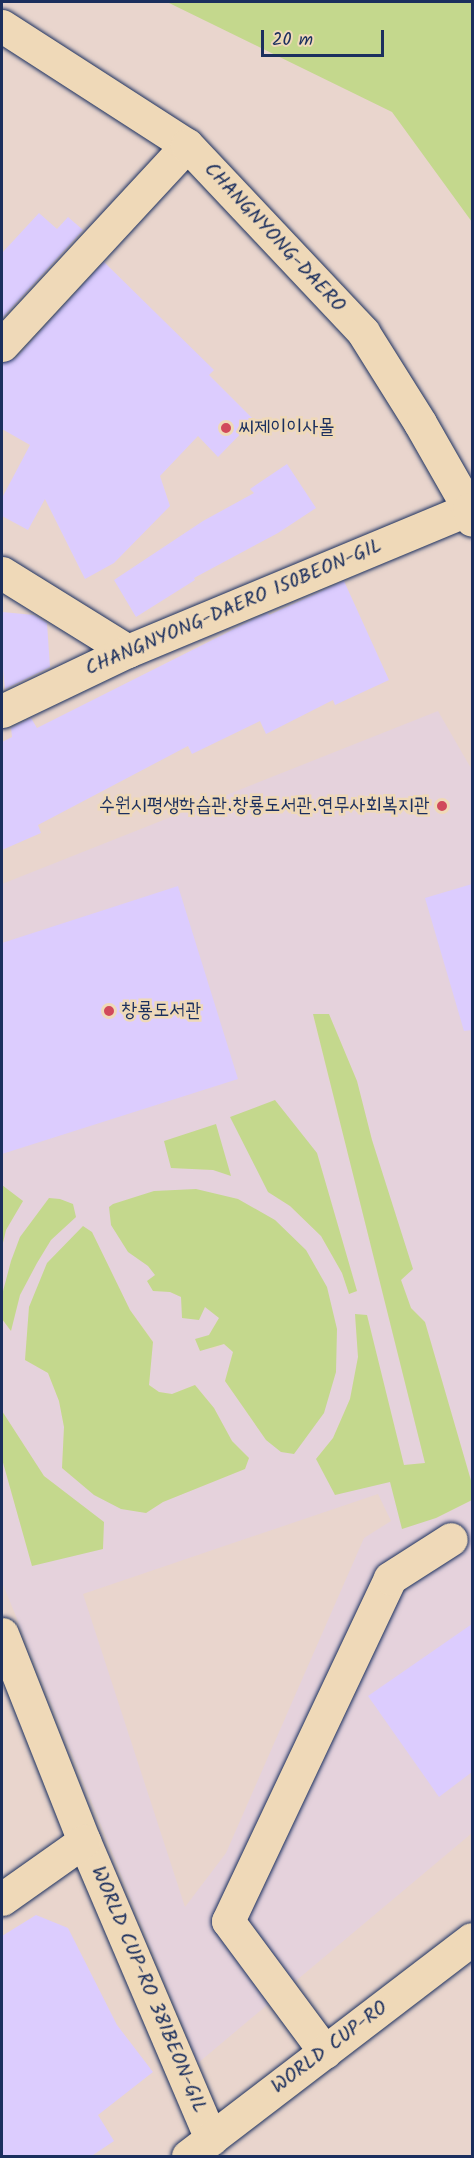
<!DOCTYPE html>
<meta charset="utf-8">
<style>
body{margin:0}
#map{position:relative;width:474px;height:2158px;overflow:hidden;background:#e9d5cd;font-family:Kalam,"Poor Story",sans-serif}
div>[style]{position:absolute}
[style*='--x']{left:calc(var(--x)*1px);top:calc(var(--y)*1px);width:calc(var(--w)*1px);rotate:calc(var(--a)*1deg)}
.built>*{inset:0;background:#e5d2dc}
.green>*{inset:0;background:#c4d88d}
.building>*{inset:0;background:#dcccfe}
.roads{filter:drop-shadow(0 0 2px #1b2f5e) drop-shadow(0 0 2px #1b2f5e)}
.street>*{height:33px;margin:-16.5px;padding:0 16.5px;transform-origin:16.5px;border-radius:16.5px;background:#efd9b8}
.secondary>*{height:33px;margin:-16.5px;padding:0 16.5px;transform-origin:16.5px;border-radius:16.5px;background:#efd9b8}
.primary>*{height:33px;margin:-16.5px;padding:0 16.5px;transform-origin:16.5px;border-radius:16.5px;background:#efd9b8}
.dots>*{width:16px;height:16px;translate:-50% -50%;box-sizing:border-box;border:3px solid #efd9b8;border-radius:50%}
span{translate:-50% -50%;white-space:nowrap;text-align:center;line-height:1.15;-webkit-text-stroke:5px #efd9b8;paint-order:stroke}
.street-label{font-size:20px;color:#1b2f5e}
.poi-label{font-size:20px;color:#1b2f5e}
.left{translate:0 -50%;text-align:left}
.right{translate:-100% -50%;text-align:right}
.frame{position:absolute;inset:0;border:3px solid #1b2f5e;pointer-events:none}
.scale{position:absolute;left:261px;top:30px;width:123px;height:27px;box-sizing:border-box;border:3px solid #1b2f5e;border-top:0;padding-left:8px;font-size:18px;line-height:21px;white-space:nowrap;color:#1b2f5e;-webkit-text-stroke:4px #efd9b8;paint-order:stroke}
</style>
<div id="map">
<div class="built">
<i style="clip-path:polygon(evenodd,438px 711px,472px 770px,472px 1484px,425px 1322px,411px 1308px,401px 1280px,412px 1269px,372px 1140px,357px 1081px,329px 1014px,313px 1015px,425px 1463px,404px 1465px,367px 1315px,355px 1315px,358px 1357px,350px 1399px,333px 1438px,316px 1459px,391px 1482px,436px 1518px,472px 1500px,472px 1833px,198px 2063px,2px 1582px,2px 1459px,32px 1566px,67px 1494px,44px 1476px,2px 1411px,2px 1319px,11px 1330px,20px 1295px,37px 1263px,51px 1240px,76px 1217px,20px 1237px,2px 1295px,2px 1247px,6px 1230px,23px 1201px,2px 1186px,2px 884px,438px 711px,216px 1125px,213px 1170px,172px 1168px,216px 1125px,438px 711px,317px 1153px,357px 1291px,349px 1294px,342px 1273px,321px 1236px,290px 1206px,268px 1192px,317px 1153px,438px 711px,92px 1232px,130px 1310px,153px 1341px,149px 1385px,159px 1392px,172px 1394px,195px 1385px,214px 1408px,232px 1441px,249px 1458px,245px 1469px,163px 1502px,146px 1513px,75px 1479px,62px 1468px,64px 1427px,59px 1401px,48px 1373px,25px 1360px,29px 1307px,92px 1232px,438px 711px,148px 1266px,336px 1372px,266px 1440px,225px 1381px,233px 1352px,224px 1344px,211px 1350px,209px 1335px,219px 1318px,205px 1306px,170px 1292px,148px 1266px,438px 711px,378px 1494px,391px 1521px,364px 1538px,226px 1853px,185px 1907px,83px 1594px,378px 1494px)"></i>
</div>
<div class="green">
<i style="clip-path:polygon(167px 2px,472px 2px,472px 222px,392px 112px)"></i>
<i style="clip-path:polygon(313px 1014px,329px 1014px,357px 1081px,372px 1140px,413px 1269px,401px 1280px,411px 1308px,425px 1322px,472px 1484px,472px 1500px,436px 1518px,402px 1529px,390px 1482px,335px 1495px,316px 1459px,333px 1438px,350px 1399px,358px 1357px,355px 1314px,367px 1315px,404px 1465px,425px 1463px)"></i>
<i style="clip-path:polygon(275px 1100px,317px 1153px,357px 1291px,349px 1294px,342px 1273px,321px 1236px,290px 1206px,268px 1192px,230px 1117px)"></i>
<i style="clip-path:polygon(216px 1124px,231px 1176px,213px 1170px,171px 1168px,164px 1141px)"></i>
<i style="clip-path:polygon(2px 1185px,23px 1201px,6px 1230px,2px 1247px)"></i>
<i style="clip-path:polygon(196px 1189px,238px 1199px,275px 1220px,306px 1250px,327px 1287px,337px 1329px,336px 1372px,324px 1413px,294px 1454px,281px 1452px,266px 1440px,225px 1381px,233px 1352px,224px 1344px,200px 1351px,195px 1339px,209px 1335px,219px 1318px,205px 1307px,199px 1320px,182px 1318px,181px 1297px,170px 1292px,153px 1291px,147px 1281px,155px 1275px,148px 1266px,128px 1252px,111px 1225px,109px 1207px,113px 1204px,154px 1191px)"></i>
<i style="clip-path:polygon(49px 1198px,60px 1199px,73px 1204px,76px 1217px,51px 1240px,37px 1263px,20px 1295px,11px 1331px,2px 1319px,2px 1295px,11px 1261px,20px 1237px)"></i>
<i style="clip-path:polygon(83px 1226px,92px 1232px,130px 1310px,153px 1342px,149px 1385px,159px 1392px,172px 1394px,195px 1385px,214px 1408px,232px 1441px,249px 1458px,245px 1469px,163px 1502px,146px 1513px,121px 1509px,94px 1495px,62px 1468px,64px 1427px,59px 1401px,48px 1373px,25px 1360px,29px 1307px,47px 1263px)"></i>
<i style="clip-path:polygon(2px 1411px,44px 1476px,104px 1522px,103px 1549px,32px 1566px,2px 1459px)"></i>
</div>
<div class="building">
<i style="clip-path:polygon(39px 213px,57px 229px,68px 217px,83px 230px,2px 318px,2px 253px)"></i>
<i style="clip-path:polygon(104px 262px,214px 370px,209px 375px,254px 420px,218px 457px,198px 436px,160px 476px,170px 506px,114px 563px,85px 579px,45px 499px,28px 530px,2px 516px,2px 498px,30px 445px,2px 429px,2px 363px,16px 358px)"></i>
<i style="clip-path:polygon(287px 464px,316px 508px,278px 533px,194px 578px,195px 580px,136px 617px,114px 580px,203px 521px,254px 493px,250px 489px)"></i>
<i style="clip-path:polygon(344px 581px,389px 680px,335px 705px,333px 700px,266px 734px,260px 721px,192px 754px,188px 746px,38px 825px,41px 833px,2px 850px,2px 742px,12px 737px,11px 728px,31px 718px,37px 728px,250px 621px,268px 613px,269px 615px)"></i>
<i style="clip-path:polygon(2px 612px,34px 615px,47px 623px,50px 667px,5px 689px,2px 659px)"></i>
<i style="clip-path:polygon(472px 884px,472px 1030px,464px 1031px,425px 898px)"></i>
<i style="clip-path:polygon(178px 886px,238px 1079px,2px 1154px,2px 943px)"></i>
<i style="clip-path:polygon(472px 1624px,472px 1772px,439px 1797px,368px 1696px)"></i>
<i style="clip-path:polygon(36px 1915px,68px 1928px,117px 2025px,153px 2072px,98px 2115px,114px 2141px,90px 2157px,2px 2157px,2px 1936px)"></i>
</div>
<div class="roads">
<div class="street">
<i style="--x:2;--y:345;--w:272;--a:-47.2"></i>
<i style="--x:2;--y:573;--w:148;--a:31.8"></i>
<i style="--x:2;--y:711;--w:140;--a:-25.5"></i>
<i style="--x:128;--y:651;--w:373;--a:-22.6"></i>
<i style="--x:2;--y:1634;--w:223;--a:68.4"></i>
<i style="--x:84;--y:1841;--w:324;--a:66.9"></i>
<i style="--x:2;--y:1899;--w:100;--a:-35.3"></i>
<i style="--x:325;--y:2052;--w:163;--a:-126.5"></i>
<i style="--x:228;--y:1921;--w:379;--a:-64.7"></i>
<i style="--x:390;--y:1578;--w:72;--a:-32.6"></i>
</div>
<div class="secondary">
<i style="--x:188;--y:2156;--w:357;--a:-37.4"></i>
</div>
<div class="primary">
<i style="--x:2;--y:26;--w:220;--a:32.8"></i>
<i style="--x:187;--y:145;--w:257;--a:46.7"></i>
<i style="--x:363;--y:332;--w:107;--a:57.9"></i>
<i style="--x:420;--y:423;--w:99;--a:60.3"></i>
<i style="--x:469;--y:509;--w:11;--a:75"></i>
</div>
</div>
<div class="dots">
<i style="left:226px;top:428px;background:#d1495b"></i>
<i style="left:442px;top:806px;background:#d1495b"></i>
<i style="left:109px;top:1011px;background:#d1495b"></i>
</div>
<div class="street-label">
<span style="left:274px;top:238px;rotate:47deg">CHANGNYONG-DAERO</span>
<span style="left:234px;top:608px;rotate:-23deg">CHANGNYONG-DAERO 150BEON-GIL</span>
<span style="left:148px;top:1990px;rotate:67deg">WORLD CUP-RO 381BEON-GIL</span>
<span style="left:330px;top:2048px;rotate:-37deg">WORLD CUP-RO</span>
</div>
<div class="poi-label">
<span class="left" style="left:238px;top:428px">씨제이이사몰</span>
<span class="right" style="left:430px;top:806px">수원시평생학습관.창룡도서관.연무사회복지관</span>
<span class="left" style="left:121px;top:1011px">창룡도서관</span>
</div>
<div class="frame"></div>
<div class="scale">20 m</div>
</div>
